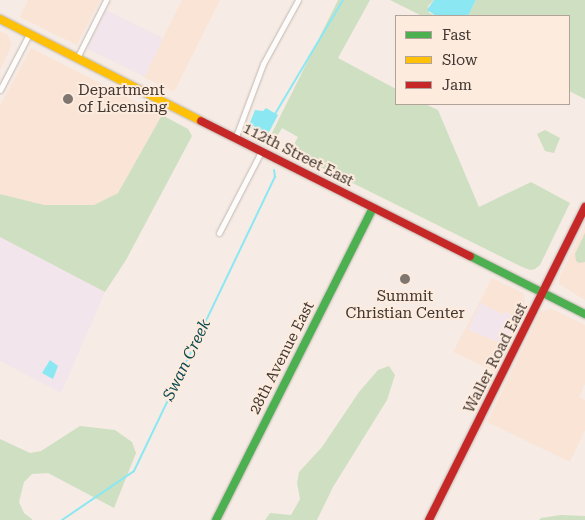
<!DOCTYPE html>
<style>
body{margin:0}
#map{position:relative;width:585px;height:520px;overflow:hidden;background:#f6ece5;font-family:"Roboto Serif",serif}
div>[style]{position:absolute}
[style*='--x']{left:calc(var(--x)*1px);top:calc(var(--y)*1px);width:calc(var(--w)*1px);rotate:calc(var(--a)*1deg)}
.built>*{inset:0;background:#f9e4d5}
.industrial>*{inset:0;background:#f2e5ec;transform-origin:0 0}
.green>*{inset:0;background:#cfdfc2}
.water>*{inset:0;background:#8be8f3}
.stream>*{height:2px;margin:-1px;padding:0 1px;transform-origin:1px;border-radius:1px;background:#8be8f3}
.roads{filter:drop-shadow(0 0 1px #c0b7b1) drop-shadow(0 0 1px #c0b7b1)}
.street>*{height:5px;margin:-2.5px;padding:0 2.5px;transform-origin:2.5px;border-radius:2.5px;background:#fefcfb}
.fast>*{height:8px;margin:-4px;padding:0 4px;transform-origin:4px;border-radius:4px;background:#4caf50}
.slow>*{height:8px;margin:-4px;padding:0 4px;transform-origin:4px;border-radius:4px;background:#ffc107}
.jam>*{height:8px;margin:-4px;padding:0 4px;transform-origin:4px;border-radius:4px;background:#c62828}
.dots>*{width:14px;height:14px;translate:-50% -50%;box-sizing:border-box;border:2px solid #fdebde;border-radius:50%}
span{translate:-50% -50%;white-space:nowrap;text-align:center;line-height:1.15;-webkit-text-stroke:4px #fdebde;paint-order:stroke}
.poi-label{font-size:15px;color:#403731}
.left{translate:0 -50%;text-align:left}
.street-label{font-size:15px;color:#403731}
.water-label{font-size:16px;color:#0c4a52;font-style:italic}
.legend{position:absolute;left:395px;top:15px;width:175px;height:90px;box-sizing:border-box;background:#fdebde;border:1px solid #b1a399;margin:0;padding:6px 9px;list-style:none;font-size:15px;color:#403731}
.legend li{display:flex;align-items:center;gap:10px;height:25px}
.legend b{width:25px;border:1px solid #b1a399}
</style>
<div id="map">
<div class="built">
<i style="clip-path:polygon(28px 0,100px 0,77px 45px,20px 17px)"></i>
<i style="clip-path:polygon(182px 0,220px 0,174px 92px,143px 77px)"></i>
<i style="clip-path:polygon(0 31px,8px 35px,12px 45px,0 70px)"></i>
<i style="clip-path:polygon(31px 48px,162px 115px,118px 193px,94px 205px,43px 205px,0 194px,0 106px)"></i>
<i style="clip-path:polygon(585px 225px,585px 300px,559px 284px,560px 276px)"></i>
<i style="clip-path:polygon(492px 278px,523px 293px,526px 306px,496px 372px,453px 352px)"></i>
<i style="clip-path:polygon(552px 309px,585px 325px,585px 384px,579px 397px,585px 400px,585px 430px,570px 462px,487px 422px,541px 311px)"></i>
</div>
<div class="industrial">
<i style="left:106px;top:10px;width:64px;height:43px;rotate:26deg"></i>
<i style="clip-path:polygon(0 237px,105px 292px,61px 393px,0 361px)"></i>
<i style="clip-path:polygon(480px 303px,504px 315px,506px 311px,519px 322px,508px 346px,468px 330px)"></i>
</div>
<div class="green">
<i style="clip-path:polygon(338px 0,370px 0,338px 58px,396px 89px,396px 104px,425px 104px,438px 110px,479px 207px,531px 182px,570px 203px,540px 265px,535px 269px,530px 270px,520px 266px,290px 152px,298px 137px,282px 128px,273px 143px,268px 141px)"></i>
<i style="clip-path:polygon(390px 0,434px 0,428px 6px,429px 13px,436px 16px,422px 16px)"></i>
<i style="clip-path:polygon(476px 0,585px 0,585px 99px,569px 91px,569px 16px,468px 16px)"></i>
<i style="clip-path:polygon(162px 115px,188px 129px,192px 136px,126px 260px,105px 292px,0 237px,0 194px,44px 205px,94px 205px,118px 193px)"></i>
<i style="clip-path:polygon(545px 130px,560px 138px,554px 153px,545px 151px,537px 134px)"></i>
<i style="clip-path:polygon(585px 233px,585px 262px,579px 263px,576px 261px,575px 254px)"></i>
<i style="clip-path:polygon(389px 366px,395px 375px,387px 400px,333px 487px,317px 520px,265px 520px,270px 513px,291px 515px,300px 499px,297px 483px,299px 472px,322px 447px,359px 392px,378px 370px)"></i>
<i style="clip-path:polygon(80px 426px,115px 430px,132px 442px,136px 453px,114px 508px,48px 473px,32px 474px,24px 482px,19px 502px,24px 513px,33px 520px,0 520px,0 439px,30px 453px,41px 451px)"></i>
<i style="clip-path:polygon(561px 515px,585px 516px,585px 520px,539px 520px,541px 518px)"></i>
</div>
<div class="water">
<i style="clip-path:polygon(434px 0,476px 0,468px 16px,436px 16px,427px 10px)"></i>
<i style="clip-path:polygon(266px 108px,278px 115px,267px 136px,251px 129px,249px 125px,255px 110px,263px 111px)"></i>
<i style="clip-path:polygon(50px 360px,58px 366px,53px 379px,42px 373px)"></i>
</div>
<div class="stream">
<i style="--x:275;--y:114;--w:133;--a:-59.2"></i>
<i style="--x:62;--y:520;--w:87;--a:-34.2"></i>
<i style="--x:134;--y:471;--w:326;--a:-64.4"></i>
<i style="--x:275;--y:177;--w:7;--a:-98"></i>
</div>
<div class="roads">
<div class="street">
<i style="--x:77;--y:58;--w:65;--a:-63.4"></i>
<i style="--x:0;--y:90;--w:63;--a:-62.6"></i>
<i style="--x:235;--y:139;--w:80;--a:-69.5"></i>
<i style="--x:263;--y:64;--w:73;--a:-61.3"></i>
<i style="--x:219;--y:233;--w:91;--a:-62.6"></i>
</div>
<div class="fast">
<i style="--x:470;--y:256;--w:129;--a:26.8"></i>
<i style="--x:216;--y:520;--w:349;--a:-63.3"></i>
</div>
<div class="slow">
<i style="--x:0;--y:19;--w:225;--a:26.9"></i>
</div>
<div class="jam">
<i style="--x:201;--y:121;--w:301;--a:26.7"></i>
<i style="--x:429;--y:520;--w:350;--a:-63.5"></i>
</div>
</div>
<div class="dots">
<i style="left:68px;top:99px;background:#807670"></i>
<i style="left:405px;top:279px;background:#807670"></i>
</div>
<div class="poi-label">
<span class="left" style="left:78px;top:99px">Department<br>of Licensing</span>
<span style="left:405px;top:305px">Summit<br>Christian Center</span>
</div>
<div class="street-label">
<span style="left:298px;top:155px;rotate:27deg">112th Street East</span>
<span style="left:282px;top:358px;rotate:-63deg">28th Avenue East</span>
<span style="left:496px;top:358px;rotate:-63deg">Waller Road East</span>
</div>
<div class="water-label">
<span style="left:187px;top:360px;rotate:-64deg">Swan Creek</span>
</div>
<ul class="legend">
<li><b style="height:6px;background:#4caf50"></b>Fast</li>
<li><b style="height:6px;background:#ffc107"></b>Slow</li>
<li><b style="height:6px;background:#c62828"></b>Jam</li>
</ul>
</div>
